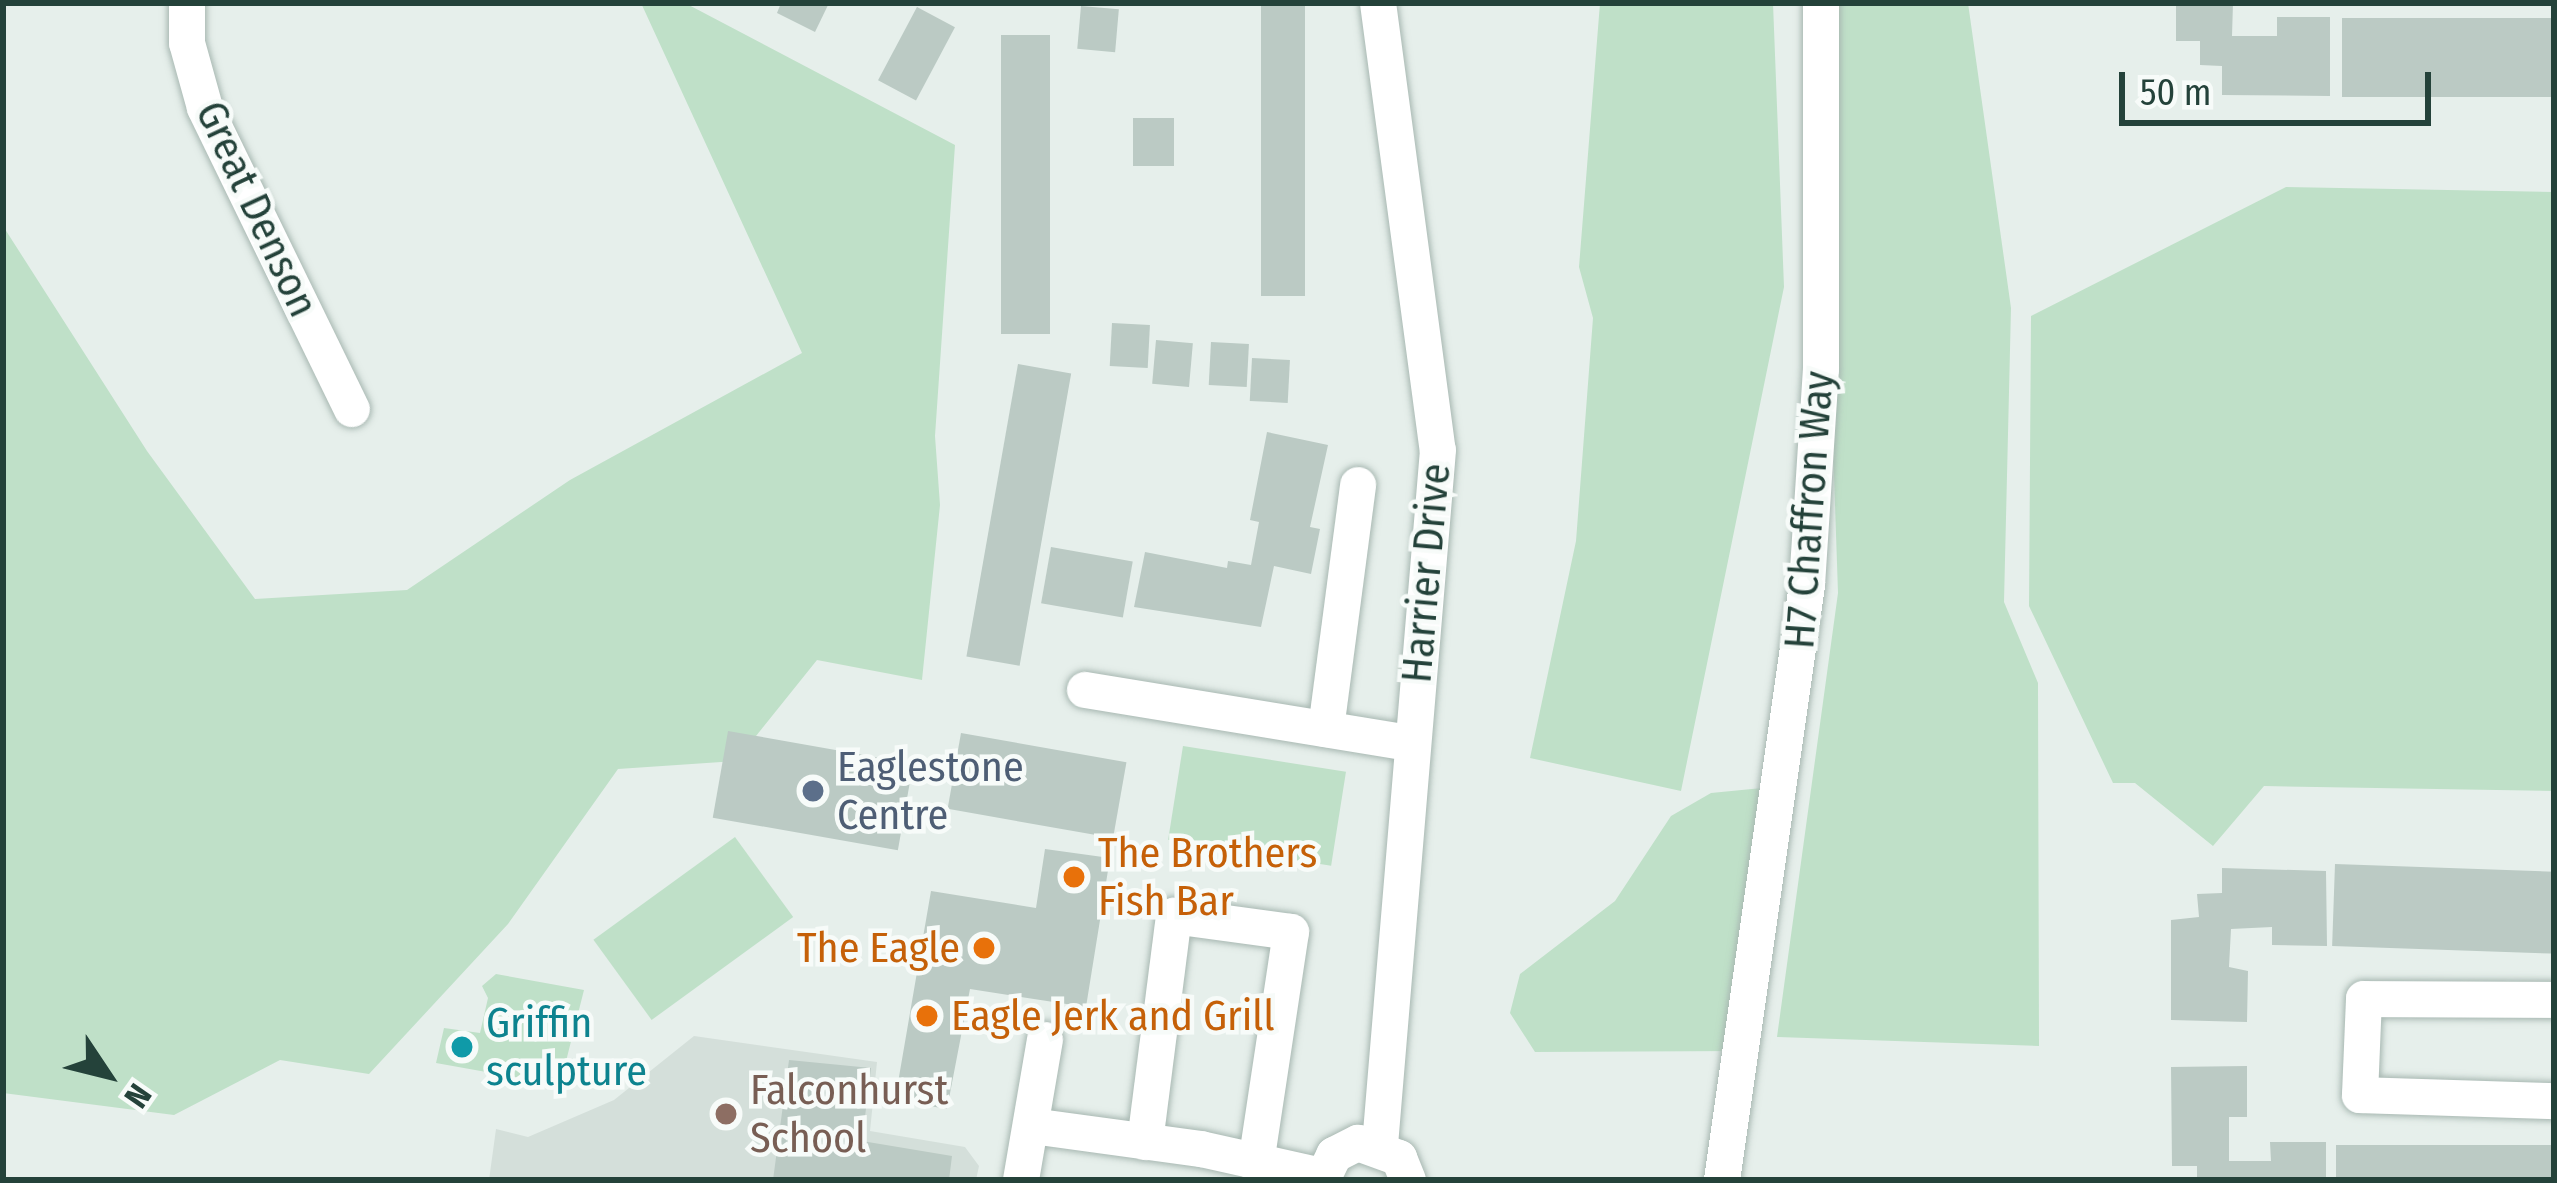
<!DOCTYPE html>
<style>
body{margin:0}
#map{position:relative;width:2557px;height:1183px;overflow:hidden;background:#e6efeb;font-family:"Fira Sans Condensed",sans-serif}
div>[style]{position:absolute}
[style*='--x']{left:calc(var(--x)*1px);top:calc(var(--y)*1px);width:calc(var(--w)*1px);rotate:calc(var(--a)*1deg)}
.built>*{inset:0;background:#d4dfda}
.green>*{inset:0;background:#bfe0c8;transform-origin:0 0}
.building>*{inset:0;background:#bbcac4;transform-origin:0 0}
.roads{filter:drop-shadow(0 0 3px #a8b8b2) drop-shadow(0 0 3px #a8b8b2)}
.minor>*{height:36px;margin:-18px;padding:0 18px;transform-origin:18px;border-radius:18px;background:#fff}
.dots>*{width:33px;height:33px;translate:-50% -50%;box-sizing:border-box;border:6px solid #f7fbf9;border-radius:50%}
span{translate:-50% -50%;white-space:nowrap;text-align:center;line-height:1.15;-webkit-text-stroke:9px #f7fbf9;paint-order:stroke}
.street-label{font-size:42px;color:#24423a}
.service-label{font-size:42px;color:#4e5e75}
.left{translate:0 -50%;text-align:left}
.food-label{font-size:42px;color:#c56008}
.right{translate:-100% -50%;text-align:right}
.culture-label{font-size:42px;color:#0d838f}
.education-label{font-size:42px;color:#785e54}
.frame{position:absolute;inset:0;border:6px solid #24423a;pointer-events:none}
.north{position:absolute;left:48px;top:1015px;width:120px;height:120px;-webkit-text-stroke:9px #f7fbf9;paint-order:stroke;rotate:125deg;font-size:33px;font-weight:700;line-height:48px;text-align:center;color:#24423a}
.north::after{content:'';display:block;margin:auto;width:42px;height:54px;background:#24423a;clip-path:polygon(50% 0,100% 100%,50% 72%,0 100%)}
.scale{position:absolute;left:2119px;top:72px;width:312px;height:54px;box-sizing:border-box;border:6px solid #24423a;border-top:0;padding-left:15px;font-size:36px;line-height:42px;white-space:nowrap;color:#24423a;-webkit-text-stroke:9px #f7fbf9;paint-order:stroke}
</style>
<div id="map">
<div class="built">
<i style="clip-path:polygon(694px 1036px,877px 1062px,870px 1131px,965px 1147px,979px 1166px,976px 1180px,489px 1180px,496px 1129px,528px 1137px,614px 1100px)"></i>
</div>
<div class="green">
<i style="clip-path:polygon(641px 3px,685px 3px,955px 145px,935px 436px,940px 505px,922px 680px,817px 660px,736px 761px,618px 769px,508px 924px,369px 1074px,280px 1060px,174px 1115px,3px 1093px,3px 226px,147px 451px,255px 599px,407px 590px,570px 480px,802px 353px)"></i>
<i style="clip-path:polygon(1600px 3px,1773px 3px,1784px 287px,1681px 791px,1530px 758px,1576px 541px,1593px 318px,1579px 267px)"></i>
<i style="clip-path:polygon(1818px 3px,1968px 3px,2011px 308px,2004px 602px,2038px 683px,2039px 1046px,1777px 1037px,1838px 593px)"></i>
<i style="clip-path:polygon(2286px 187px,2554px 192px,2554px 791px,2264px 786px,2213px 846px,2135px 783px,2113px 783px,2029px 606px,2031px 316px)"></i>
<i style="left:1183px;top:746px;width:165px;height:95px;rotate:9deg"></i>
<i style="clip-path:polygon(1783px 786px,1740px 1051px,1535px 1052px,1510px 1013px,1520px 974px,1615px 901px,1671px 816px,1711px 793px)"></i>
<i style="left:735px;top:837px;width:99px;height:175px;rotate:54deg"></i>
<i style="clip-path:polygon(496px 974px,584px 990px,560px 1085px,436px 1063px,444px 1028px,480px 1033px,488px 998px,482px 986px)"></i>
</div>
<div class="building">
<i style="clip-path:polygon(781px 3px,829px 3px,815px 32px,777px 13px)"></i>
<i style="left:1261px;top:3px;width:44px;height:293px"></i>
<i style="clip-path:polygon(2176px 3px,2233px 3px,2232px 36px,2277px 36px,2277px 17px,2330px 17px,2330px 96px,2222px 95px,2222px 66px,2200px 65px,2200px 41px,2176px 41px)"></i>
<i style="left:1081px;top:6px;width:38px;height:43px;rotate:5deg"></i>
<i style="left:917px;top:7px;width:43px;height:83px;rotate:28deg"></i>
<i style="left:2342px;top:18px;width:212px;height:79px"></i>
<i style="left:1001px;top:35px;width:49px;height:299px"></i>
<i style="left:1133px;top:118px;width:41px;height:48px"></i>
<i style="left:1112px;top:323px;width:38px;height:43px;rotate:3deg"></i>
<i style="left:1156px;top:340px;width:37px;height:44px;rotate:5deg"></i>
<i style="left:1211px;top:342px;width:38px;height:43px;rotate:3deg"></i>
<i style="left:1252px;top:358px;width:38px;height:43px;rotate:3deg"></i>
<i style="left:1018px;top:364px;width:54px;height:297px;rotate:10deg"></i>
<i style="clip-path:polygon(1267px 432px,1328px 445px,1310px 527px,1320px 529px,1311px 574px,1274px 566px,1261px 627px,1134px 607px,1145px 552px,1227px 568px,1228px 561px,1251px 565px,1259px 522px,1250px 520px)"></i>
<i style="left:1051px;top:547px;width:83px;height:57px;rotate:10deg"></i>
<i style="left:728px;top:731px;width:188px;height:88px;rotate:10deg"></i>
<i style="left:961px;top:733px;width:168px;height:77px;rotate:10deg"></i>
<i style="clip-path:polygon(1045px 849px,1110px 858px,1086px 1007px,970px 989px,947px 1109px,895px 1100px,931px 891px,1036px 908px)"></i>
<i style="left:2335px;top:864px;width:219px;height:82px;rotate:2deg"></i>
<i style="clip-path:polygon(2222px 868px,2326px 871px,2327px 946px,2272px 945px,2272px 927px,2231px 929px,2229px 967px,2248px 971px,2247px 1022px,2171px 1020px,2171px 920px,2199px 917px,2197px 894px,2222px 893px)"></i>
<i style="clip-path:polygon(789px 1060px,871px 1068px,862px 1141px,952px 1156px,949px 1180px,773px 1180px)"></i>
<i style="clip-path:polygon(2247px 1066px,2247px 1117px,2229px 1117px,2229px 1161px,2271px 1161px,2270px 1142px,2326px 1142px,2326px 1180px,2197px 1180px,2197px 1166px,2172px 1166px,2171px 1067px)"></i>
<i style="left:2554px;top:1145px;width:35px;height:218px;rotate:90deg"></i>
</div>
<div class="roads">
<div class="minor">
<i style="--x:187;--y:3;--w:40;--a:90"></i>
<i style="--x:187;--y:43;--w:67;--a:74.5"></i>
<i style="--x:205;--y:108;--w:335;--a:64"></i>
<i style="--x:1378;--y:3;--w:451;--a:82.4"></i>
<i style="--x:1438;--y:450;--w:697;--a:94.77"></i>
<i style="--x:1085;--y:690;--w:329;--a:9.3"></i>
<i style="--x:1326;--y:729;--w:246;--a:-82.5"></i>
<i style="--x:2554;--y:1000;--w:190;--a:-179.7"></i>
<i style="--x:2364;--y:999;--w:96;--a:92.4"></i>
<i style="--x:2360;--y:1095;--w:194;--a:1.8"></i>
<i style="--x:1032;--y:1126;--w:171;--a:7.8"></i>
<i style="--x:1201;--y:1149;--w:124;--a:12.6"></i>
<i style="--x:1145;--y:1142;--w:228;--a:-82.7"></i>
<i style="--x:1174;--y:916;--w:118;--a:7.8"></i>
<i style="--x:1291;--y:932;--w:235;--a:98.6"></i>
<i style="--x:1021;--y:1180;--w:142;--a:-80.3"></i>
<i style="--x:1322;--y:1180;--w:28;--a:-64"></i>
<i style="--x:1334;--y:1155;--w:27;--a:-27"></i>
<i style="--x:1358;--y:1143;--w:44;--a:20.1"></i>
<i style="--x:1399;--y:1158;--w:24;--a:68"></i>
<i style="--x:1722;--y:1180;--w:601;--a:-81.87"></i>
<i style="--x:1807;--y:585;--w:216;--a:-86.3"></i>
<i style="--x:1821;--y:369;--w:366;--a:-90"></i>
</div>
</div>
<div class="dots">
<i style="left:813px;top:791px;background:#5c6f8a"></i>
<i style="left:1074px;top:877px;background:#e8710a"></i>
<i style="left:984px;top:948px;background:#e8710a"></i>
<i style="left:927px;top:1016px;background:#e8710a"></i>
<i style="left:462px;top:1047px;background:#0f9aa8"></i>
<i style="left:726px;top:1114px;background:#8d6e63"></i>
</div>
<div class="street-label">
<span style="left:257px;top:209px;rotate:65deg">Great Denson</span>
<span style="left:1809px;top:510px;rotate:-86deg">H7 Chaffron Way</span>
<span style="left:1426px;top:573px;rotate:-85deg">Harrier Drive</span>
</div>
<div class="service-label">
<span class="left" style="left:837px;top:791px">Eaglestone<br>Centre</span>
</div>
<div class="food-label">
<span class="left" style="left:1098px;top:877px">The Brothers<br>Fish Bar</span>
<span class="right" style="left:960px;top:948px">The Eagle</span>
<span class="left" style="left:951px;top:1016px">Eagle Jerk and Grill</span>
</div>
<div class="culture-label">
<span class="left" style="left:486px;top:1047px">Griffin<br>sculpture</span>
</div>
<div class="education-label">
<span class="left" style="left:750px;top:1114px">Falconhurst<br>School</span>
</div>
<div class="frame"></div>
<div class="north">N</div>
<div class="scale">50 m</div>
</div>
